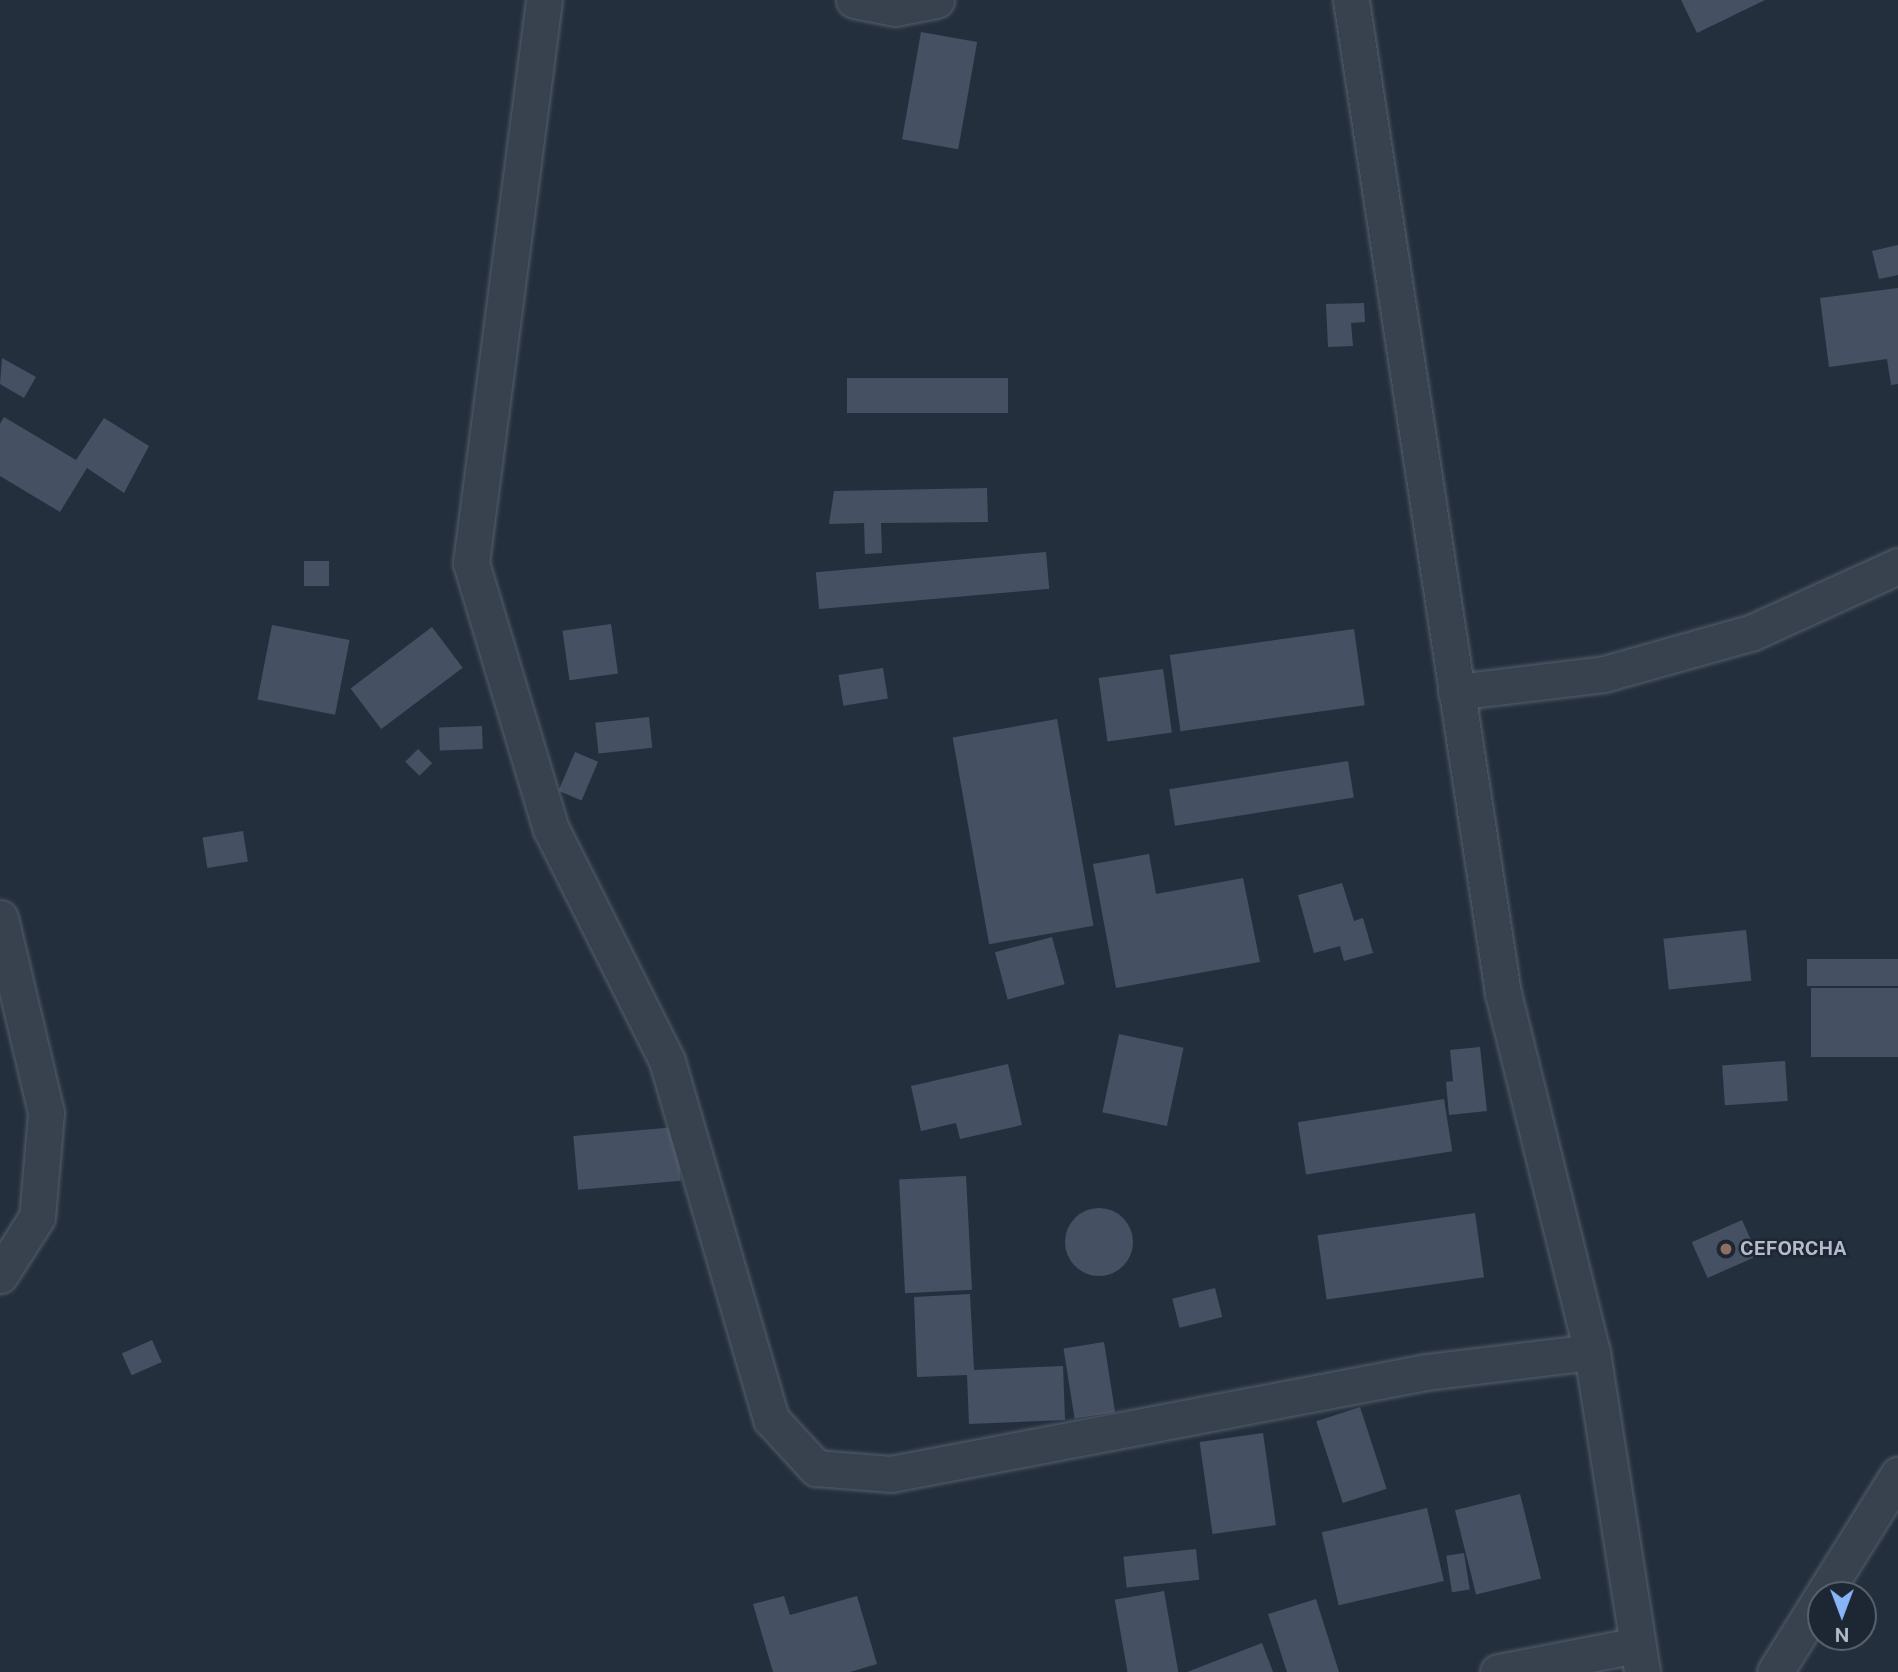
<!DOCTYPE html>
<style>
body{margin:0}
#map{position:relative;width:1898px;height:1672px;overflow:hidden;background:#242f3e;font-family:"Public Sans",sans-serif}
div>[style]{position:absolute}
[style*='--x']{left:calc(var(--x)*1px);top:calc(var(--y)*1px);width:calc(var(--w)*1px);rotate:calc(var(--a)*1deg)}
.building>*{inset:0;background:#455162;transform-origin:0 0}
.round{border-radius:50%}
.roads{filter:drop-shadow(0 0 2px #565f6c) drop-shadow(0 0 2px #565f6c)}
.street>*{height:35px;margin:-17.5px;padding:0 17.5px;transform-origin:17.5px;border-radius:17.5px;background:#38414e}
.dots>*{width:19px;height:19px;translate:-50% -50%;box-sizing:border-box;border:4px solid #1d2633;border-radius:50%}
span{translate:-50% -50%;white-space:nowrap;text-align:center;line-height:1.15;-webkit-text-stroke:5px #1d2633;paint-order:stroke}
.poi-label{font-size:19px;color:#b4bcc9;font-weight:700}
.left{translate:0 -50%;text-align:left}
.north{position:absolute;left:1807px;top:1581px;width:70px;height:70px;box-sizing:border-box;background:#1d2633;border:2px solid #59626f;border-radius:50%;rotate:180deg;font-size:19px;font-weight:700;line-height:28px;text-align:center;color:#b4bcc9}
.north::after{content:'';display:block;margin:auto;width:24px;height:32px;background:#8ab4f8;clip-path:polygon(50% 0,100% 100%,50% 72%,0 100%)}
</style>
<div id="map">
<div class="building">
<i style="clip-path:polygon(1681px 0,1765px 0,1697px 33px)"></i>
<i style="left:921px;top:32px;width:57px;height:109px;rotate:10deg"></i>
<i style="clip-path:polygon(1898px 245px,1898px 275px,1879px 279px,1872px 251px)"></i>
<i style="clip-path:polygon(1898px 288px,1898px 384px,1891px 385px,1887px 359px,1829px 367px,1820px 298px)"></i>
<i style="clip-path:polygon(1364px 303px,1365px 322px,1351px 323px,1353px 346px,1328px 347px,1326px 304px)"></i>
<i style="clip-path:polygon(2px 358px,36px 377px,24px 398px,0 384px)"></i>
<i style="left:1008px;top:378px;width:35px;height:161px;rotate:90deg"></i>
<i style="clip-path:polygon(4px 417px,76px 460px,104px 418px,149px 446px,124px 493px,87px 468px,60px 512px,0 476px,0 424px)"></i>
<i style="clip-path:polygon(987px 488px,988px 522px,881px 523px,882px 553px,865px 554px,864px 523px,829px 524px,834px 491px)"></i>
<i style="left:1046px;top:552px;width:37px;height:231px;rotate:85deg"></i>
<i style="left:304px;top:561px;width:25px;height:25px"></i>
<i style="left:611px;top:624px;width:50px;height:49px;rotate:82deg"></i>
<i style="left:272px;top:625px;width:79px;height:76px;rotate:11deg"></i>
<i style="left:432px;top:627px;width:51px;height:102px;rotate:53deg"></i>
<i style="left:1354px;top:629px;width:77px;height:186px;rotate:82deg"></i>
<i style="left:883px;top:668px;width:31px;height:45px;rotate:81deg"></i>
<i style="left:1163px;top:669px;width:64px;height:65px;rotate:82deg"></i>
<i style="left:649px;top:717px;width:31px;height:54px;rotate:84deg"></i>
<i style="left:1057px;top:719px;width:210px;height:106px;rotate:80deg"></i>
<i style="left:482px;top:726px;width:23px;height:43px;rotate:88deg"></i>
<i style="left:418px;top:749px;width:20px;height:18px;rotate:45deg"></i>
<i style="left:575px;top:752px;width:25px;height:42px;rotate:23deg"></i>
<i style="left:1348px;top:761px;width:37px;height:181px;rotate:81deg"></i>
<i style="left:243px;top:831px;width:31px;height:41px;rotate:81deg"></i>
<i style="clip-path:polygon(1149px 854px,1156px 894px,1243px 878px,1260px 962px,1116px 988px,1093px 864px)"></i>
<i style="clip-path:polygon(1342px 883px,1354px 921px,1363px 918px,1373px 953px,1344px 961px,1340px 946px,1314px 953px,1298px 895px)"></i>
<i style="left:1746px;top:930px;width:51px;height:83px;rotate:84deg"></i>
<i style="left:1052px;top:937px;width:49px;height:59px;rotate:75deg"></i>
<i style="left:1898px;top:959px;width:27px;height:91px;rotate:90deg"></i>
<i style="left:1898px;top:988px;width:69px;height:87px;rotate:90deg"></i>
<i style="left:1119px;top:1034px;width:66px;height:80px;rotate:12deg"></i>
<i style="clip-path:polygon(1480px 1047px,1487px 1111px,1449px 1115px,1446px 1082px,1453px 1081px,1450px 1050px)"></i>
<i style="left:1785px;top:1061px;width:40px;height:63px;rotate:86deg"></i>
<i style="clip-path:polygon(1008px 1064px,1022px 1125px,960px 1139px,956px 1123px,921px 1131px,911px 1086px)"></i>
<i style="left:1444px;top:1099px;width:53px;height:148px;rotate:81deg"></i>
<i style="left:676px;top:1127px;width:54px;height:103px;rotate:85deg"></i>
<i style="left:966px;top:1176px;width:114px;height:67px;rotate:87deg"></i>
<i class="round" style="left:1065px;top:1208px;width:68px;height:68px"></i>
<i style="left:1475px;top:1213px;width:65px;height:159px;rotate:82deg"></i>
<i style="left:1742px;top:1220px;width:39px;height:55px;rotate:66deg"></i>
<i style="left:1215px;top:1288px;width:30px;height:44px;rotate:76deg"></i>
<i style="clip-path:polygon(970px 1294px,974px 1370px,1063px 1366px,1065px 1420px,969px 1424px,967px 1375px,917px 1377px,914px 1297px)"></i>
<i style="left:152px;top:1340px;width:24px;height:33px;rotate:66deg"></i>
<i style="left:1104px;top:1342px;width:71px;height:41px;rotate:81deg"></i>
<i style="left:1360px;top:1407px;width:86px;height:46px;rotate:72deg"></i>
<i style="left:1263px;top:1433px;width:93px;height:64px;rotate:82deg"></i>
<i style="left:1520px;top:1494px;width:87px;height:67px;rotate:76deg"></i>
<i style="left:1427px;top:1508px;width:75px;height:108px;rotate:77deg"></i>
<i style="left:1196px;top:1549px;width:31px;height:73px;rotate:84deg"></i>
<i style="left:1464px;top:1553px;width:37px;height:18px;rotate:81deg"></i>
<i style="left:1164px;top:1591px;width:82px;height:50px;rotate:80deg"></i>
<i style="clip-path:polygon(784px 1596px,790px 1615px,857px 1596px,877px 1664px,850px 1672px,773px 1672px,753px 1604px)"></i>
<i style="clip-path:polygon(1316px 1599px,1339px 1672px,1287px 1672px,1268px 1614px)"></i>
<i style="clip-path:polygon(1262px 1643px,1273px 1672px,1187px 1672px)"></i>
</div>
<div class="roads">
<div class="street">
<i style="--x:544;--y:0;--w:568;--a:97.39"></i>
<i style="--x:471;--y:563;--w:278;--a:73.3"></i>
<i style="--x:551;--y:829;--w:259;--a:63.4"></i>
<i style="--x:667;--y:1061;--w:373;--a:73.8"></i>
<i style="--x:771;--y:1419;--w:67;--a:47.4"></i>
<i style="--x:816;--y:1468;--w:75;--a:4.6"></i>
<i style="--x:891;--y:1474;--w:545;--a:-10.79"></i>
<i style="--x:1426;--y:1372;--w:167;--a:-6.9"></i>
<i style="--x:854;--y:0;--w:42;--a:11"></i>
<i style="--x:895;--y:8;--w:42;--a:-11"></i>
<i style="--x:1351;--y:0;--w:1005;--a:81.3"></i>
<i style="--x:1503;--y:993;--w:370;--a:76.1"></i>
<i style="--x:1592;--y:1352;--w:324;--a:81.1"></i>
<i style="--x:1456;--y:692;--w:149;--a:-6.9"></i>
<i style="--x:1604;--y:674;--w:155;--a:-15.7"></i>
<i style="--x:1753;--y:632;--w:159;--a:-24.5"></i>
<i style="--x:0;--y:918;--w:200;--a:76.7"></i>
<i style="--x:46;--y:1113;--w:104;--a:94.9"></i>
<i style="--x:37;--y:1217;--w:69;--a:122.5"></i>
<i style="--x:1823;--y:1595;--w:142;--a:-58"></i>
<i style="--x:1498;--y:1672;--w:142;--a:-11"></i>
<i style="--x:1775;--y:1672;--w:87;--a:-58.1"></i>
</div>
</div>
<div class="dots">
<i style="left:1726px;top:1249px;background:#8d6e63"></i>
</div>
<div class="poi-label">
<span class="left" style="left:1740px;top:1249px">CEFORCHA</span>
</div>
<div class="north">N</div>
</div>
